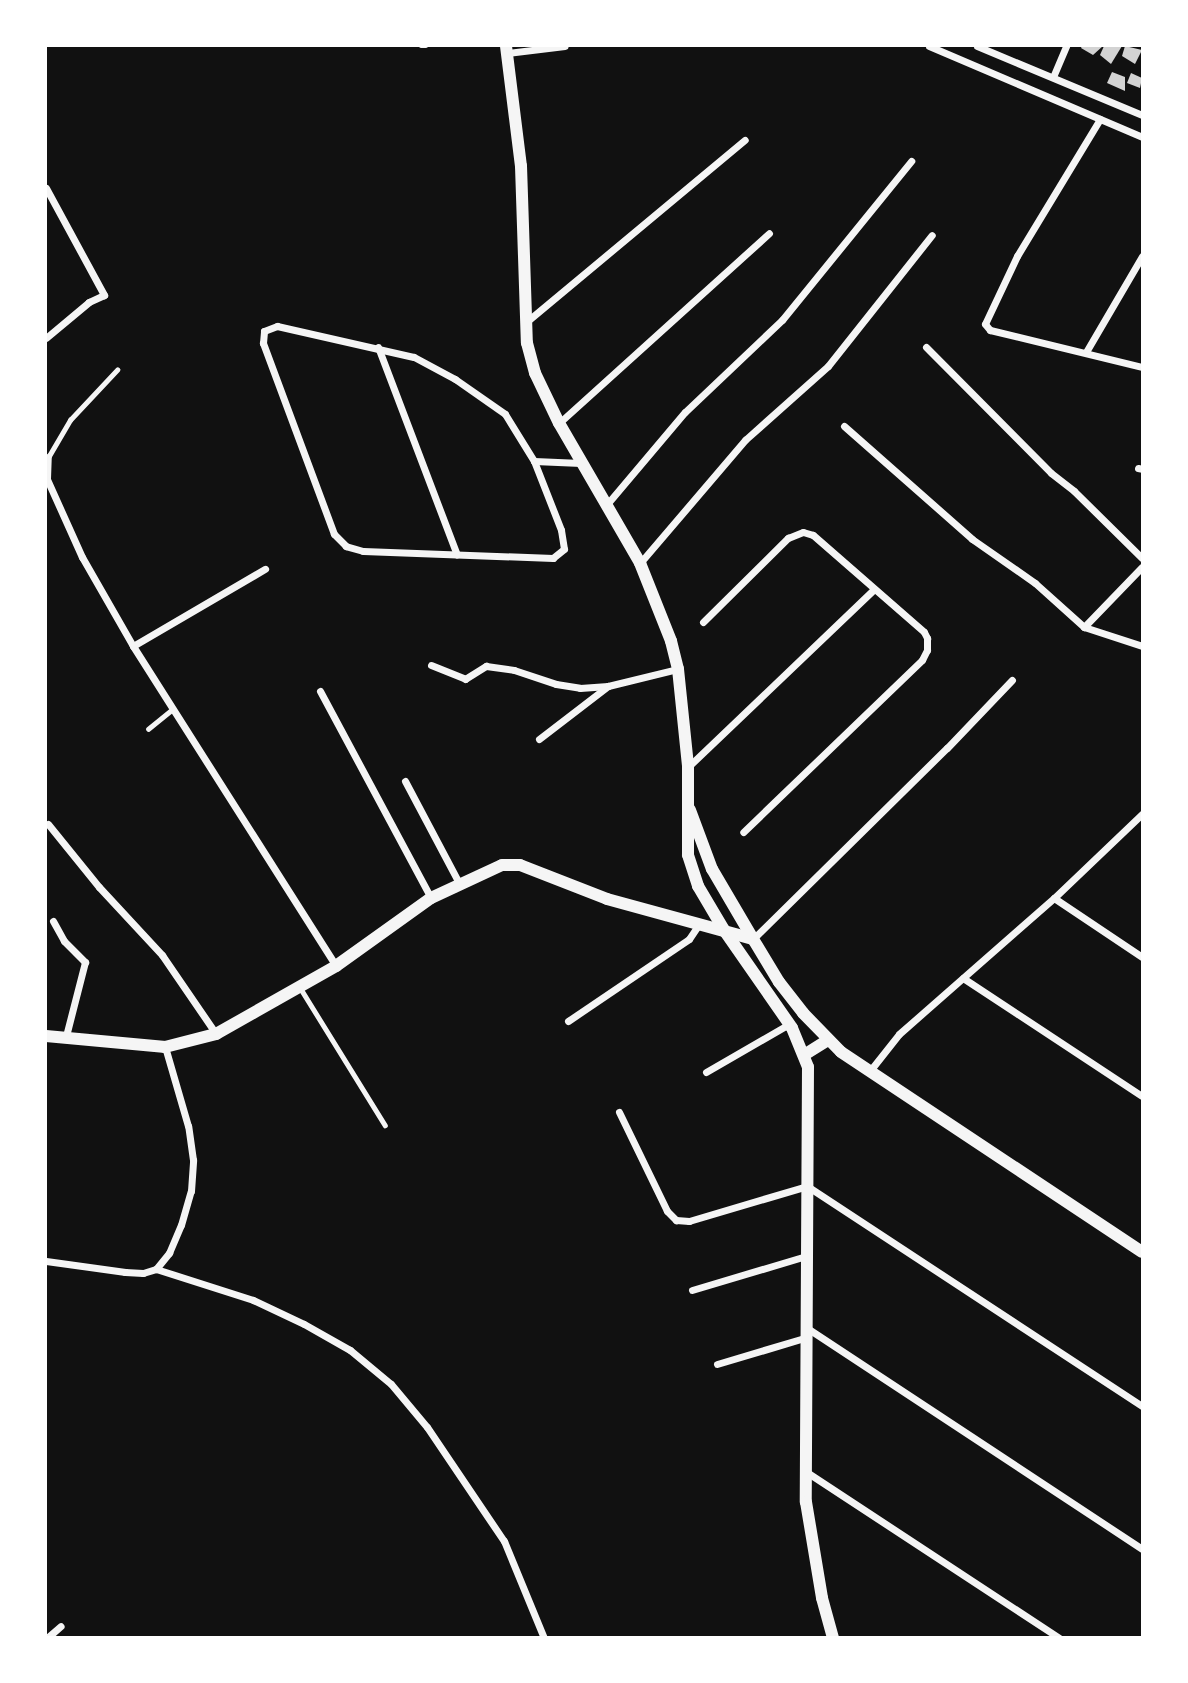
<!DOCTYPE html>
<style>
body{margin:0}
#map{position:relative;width:1188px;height:1683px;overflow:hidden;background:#111;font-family:"Roboto Condensed",sans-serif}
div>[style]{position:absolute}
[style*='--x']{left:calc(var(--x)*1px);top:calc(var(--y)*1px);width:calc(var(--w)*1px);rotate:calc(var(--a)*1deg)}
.building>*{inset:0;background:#d3d3d3}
.service>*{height:4.5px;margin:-2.25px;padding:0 2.25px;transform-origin:2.25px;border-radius:2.25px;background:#f5f5f5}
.minor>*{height:7px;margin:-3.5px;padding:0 3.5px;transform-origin:3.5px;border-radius:3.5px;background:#f5f5f5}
.tertiary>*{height:12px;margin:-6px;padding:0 6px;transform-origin:6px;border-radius:6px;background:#f5f5f5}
.secondary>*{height:12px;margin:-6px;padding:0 6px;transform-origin:6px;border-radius:6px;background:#f5f5f5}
span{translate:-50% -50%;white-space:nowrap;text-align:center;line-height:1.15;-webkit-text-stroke:6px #fff;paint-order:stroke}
.frame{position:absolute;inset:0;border:47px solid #fff;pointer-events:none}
</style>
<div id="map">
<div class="building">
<i style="clip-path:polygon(1082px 46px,1103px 46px,1093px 55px,1081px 48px)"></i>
<i style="clip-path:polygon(1104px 46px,1122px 46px,1111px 64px,1100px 55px)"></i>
<i style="clip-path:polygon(1125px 46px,1142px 50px,1135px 64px,1122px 56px)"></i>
<i style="clip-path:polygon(1112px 72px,1125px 77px,1125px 91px,1107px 83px)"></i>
<i style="clip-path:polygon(1131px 73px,1142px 78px,1140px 88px,1127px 83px)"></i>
</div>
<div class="service">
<i style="--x:421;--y:46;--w:5;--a:0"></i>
<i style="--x:48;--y:479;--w:23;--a:-88"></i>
<i style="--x:49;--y:456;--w:42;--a:-59.7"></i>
<i style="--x:70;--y:420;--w:69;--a:-46.8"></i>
<i style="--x:148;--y:729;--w:32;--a:-39"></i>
<i style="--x:301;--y:989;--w:160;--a:58.3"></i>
</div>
<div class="minor">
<i style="--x:929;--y:46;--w:232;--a:23.1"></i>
<i style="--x:977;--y:46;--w:179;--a:22.7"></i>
<i style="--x:507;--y:53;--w:58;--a:-6.9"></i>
<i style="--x:1053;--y:77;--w:34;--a:-67"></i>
<i style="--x:1100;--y:119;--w:160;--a:121.2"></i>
<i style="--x:1017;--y:256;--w:75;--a:115.2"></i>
<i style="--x:985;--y:324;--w:8;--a:50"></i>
<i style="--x:990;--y:330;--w:156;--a:13.7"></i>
<i style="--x:46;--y:188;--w:122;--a:61.5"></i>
<i style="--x:104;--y:295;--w:17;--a:155"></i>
<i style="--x:89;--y:302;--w:56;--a:140.1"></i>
<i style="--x:525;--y:323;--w:286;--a:-39.8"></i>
<i style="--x:277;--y:326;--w:140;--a:12.8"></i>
<i style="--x:414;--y:357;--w:47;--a:28.2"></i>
<i style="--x:455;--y:379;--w:61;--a:35"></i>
<i style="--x:505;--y:414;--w:55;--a:58.3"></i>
<i style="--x:534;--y:461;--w:74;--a:68.6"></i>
<i style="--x:561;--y:530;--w:19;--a:81"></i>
<i style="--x:564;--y:549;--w:14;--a:141"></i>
<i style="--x:553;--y:558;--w:190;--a:-177.9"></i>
<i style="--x:363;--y:551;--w:18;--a:-164"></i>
<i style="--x:346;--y:546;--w:17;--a:-135"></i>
<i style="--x:334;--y:534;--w:204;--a:-110.4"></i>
<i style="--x:263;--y:343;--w:12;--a:-85"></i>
<i style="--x:264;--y:331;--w:14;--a:-21"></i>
<i style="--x:378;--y:347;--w:222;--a:69.2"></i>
<i style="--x:926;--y:347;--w:177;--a:45.2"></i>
<i style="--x:1051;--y:473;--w:29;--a:38"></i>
<i style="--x:1074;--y:491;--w:95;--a:44.6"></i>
<i style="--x:1086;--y:352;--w:111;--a:-59.7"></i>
<i style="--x:559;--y:423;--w:283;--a:-42.1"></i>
<i style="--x:844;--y:426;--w:171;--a:41.4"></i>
<i style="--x:972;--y:539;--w:77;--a:34.9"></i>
<i style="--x:1035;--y:583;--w:66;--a:41.9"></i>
<i style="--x:1084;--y:627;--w:61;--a:18.1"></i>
<i style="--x:534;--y:461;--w:47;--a:2.4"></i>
<i style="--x:1138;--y:468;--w:4;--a:14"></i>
<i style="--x:46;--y:477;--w:88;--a:65.8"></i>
<i style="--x:82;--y:557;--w:103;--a:60.2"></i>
<i style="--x:133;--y:646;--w:379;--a:57.6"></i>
<i style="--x:608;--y:503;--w:119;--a:-49.8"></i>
<i style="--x:685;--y:412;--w:134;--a:-43.5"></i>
<i style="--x:782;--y:320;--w:205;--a:-50.9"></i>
<i style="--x:640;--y:563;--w:162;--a:-49.5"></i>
<i style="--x:745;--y:440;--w:111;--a:-41.7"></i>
<i style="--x:828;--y:366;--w:167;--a:-51.6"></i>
<i style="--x:703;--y:622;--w:120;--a:-44.7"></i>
<i style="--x:788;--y:538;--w:16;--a:-22"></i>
<i style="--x:803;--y:532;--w:10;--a:17"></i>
<i style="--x:813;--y:535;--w:147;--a:41.1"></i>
<i style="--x:924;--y:632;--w:7;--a:63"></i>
<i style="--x:927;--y:638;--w:12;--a:90"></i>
<i style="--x:927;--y:650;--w:11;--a:117"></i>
<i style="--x:922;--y:660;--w:248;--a:136.1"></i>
<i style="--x:1084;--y:627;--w:83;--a:-46"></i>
<i style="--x:133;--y:646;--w:153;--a:-30.3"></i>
<i style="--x:431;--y:665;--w:37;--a:22"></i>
<i style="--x:465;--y:679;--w:25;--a:-32"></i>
<i style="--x:486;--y:666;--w:28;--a:8"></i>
<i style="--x:514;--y:670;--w:44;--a:18.4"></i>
<i style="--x:556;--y:684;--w:24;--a:9"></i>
<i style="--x:580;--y:688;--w:28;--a:-4"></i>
<i style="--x:608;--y:686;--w:72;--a:-13.7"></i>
<i style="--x:320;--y:691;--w:235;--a:61.8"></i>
<i style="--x:539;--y:739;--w:87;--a:-37.5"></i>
<i style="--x:689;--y:766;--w:256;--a:-43.7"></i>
<i style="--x:405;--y:781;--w:115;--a:62.1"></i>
<i style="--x:48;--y:824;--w:81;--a:51"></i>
<i style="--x:99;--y:887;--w:93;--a:47.2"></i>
<i style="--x:162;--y:955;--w:96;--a:55.6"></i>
<i style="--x:1054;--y:898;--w:106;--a:33.8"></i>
<i style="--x:53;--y:921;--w:23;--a:61"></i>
<i style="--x:64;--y:941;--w:30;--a:45"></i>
<i style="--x:85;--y:962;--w:76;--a:104.4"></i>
<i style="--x:753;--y:939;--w:272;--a:-44.6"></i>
<i style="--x:947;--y:748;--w:94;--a:-46.3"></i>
<i style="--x:963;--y:978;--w:214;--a:33.4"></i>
<i style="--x:568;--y:1021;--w:146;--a:-34.1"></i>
<i style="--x:689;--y:939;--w:18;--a:-56"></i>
<i style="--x:706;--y:1072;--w:96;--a:-30"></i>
<i style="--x:869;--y:1072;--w:48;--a:-51.7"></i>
<i style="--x:899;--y:1034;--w:206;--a:-41.3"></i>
<i style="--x:1054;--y:898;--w:122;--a:-43.7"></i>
<i style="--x:619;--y:1112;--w:110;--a:64.1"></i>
<i style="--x:667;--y:1211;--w:13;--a:45"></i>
<i style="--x:676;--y:1220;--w:13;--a:4"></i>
<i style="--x:689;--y:1221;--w:123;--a:-16.5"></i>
<i style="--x:807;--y:1186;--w:401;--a:33.3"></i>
<i style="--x:46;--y:1261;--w:80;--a:7.9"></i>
<i style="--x:125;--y:1272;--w:18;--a:3"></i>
<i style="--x:143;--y:1273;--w:14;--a:-17"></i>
<i style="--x:156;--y:1269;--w:102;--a:17.7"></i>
<i style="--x:253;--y:1300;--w:56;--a:25.2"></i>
<i style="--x:304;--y:1324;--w:53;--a:29.5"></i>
<i style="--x:350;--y:1350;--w:53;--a:39.7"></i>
<i style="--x:391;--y:1384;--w:56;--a:50.1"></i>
<i style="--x:427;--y:1427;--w:138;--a:56"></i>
<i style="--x:504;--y:1541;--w:105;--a:67.6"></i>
<i style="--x:156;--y:1269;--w:21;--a:-51"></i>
<i style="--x:169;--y:1253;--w:30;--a:-67"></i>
<i style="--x:181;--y:1225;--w:35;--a:-74"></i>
<i style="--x:191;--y:1191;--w:31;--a:-86"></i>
<i style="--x:193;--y:1160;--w:34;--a:-98"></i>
<i style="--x:188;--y:1126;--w:82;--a:-106.2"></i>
<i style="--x:692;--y:1290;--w:119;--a:-16.6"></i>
<i style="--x:807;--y:1328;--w:401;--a:33.4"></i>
<i style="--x:717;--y:1364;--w:91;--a:-16.6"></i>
<i style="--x:805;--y:1471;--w:304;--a:33.3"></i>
<i style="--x:47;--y:1638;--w:18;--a:-41"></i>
</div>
<div class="tertiary">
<i style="--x:506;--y:46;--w:121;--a:82.9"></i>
<i style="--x:521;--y:166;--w:177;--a:88.1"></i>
<i style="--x:527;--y:343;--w:31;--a:75"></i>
<i style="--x:535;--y:373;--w:55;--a:64.4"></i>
<i style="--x:559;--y:423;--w:162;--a:59.9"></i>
<i style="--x:640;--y:563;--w:84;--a:68.3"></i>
<i style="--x:671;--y:641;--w:29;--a:76"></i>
<i style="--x:678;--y:669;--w:98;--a:84.1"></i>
<i style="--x:688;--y:766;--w:89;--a:90"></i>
<i style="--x:688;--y:855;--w:33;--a:72"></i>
<i style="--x:698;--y:886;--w:51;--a:59.4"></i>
<i style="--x:690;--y:810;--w:63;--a:69.6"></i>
<i style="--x:712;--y:869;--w:81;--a:59.6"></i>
</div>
<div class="secondary">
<i style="--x:724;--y:930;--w:119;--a:55.2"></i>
<i style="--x:792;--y:1028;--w:42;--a:67.7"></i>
<i style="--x:808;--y:1067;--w:435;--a:90.3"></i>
<i style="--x:806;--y:1502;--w:97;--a:80.5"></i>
<i style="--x:822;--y:1598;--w:41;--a:74.6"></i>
<i style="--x:46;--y:1036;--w:120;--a:5.3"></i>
<i style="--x:165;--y:1047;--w:53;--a:-14.3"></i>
<i style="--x:216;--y:1034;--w:138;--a:-29.5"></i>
<i style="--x:336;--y:966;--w:117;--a:-35.6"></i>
<i style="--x:431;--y:898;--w:78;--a:-24.9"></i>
<i style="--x:502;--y:865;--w:18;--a:0"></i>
<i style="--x:520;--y:865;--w:93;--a:21.3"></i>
<i style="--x:607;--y:899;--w:151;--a:15.3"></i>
<i style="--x:753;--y:939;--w:50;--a:58.8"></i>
<i style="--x:779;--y:982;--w:39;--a:52"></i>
<i style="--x:803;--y:1013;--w:54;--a:45.7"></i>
<i style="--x:841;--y:1052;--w:361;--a:33.6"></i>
<i style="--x:804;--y:1055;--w:28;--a:-32"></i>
</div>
<div class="frame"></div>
</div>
